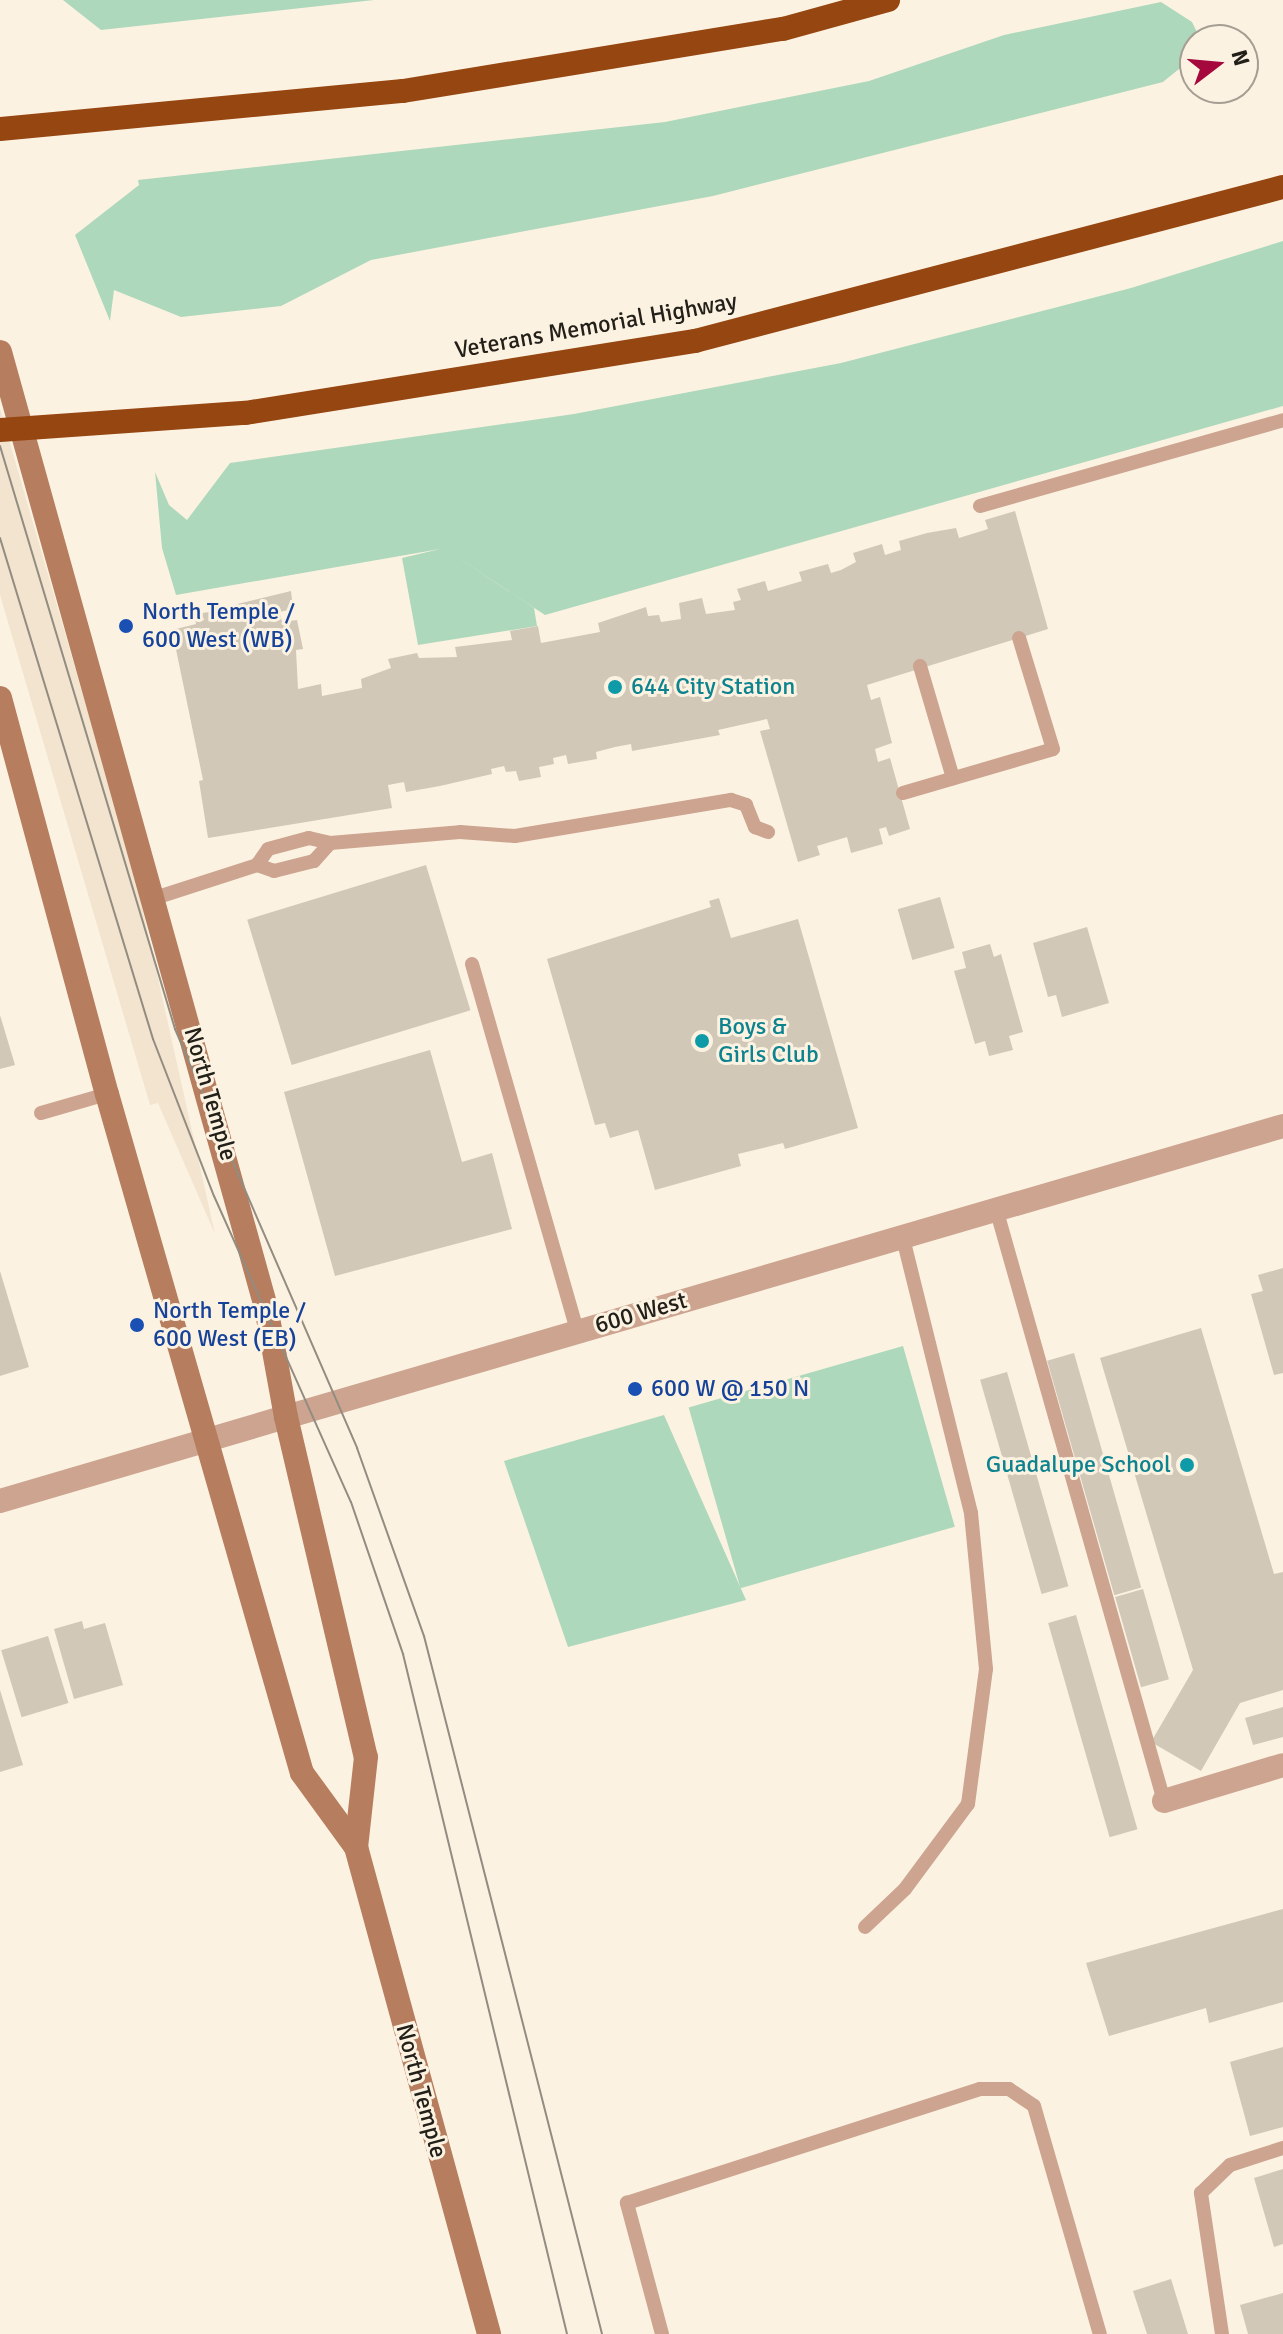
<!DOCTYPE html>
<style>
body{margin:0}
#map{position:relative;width:1283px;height:2334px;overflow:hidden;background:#fcf2e2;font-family:Signika,sans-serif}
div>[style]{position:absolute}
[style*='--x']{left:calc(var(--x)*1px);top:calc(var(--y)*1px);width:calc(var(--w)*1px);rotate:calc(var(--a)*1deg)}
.built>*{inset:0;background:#f2e4ce}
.green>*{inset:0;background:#aed8bb;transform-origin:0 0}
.building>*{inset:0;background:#d1c8b8;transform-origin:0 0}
.service>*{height:14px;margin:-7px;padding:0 7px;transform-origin:7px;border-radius:7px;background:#cca490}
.minor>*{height:24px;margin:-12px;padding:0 12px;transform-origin:12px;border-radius:12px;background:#cca490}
.tertiary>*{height:24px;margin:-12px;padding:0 12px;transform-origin:12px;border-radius:12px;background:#cca490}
.secondary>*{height:24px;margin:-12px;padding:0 12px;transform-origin:12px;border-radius:12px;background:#b67d5f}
.motorway>*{height:24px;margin:-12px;padding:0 12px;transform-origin:12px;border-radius:12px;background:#964611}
.tram>*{height:2px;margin:-1px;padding:0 1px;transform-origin:1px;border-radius:1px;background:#928c81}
.motorway-bridge>*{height:24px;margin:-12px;padding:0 12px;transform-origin:12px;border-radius:12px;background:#964611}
.dots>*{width:22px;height:22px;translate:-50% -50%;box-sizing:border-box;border:4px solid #fcf2e2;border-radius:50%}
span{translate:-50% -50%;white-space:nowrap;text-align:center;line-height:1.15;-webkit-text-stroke:6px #fcf2e2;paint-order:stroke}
.street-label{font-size:24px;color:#23201a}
.transit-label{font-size:24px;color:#164399}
.left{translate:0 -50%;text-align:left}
.culture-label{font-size:24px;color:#0d838f}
.right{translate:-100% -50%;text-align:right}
.north{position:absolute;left:1179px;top:24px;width:80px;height:80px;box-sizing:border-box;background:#fcf2e2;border:2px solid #a59e92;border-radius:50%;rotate:74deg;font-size:22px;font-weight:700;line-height:32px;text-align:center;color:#23201a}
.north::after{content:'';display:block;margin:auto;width:28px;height:36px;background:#a4083c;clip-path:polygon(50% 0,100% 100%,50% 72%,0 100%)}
</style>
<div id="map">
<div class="built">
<i style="clip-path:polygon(0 409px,134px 871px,215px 1234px,158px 1103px,150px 1105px,0 595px)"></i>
</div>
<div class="green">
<i style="clip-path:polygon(63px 0,374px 0,101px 30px)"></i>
<i style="clip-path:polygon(1161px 2px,1192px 22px,1201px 40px,1195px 40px,1195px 56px,1163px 82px,713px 196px,371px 260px,281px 306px,181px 317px,114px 290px,110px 321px,75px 235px,139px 185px,138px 180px,665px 122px,869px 81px,1004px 35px)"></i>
<i style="clip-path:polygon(1283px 241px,1283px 406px,545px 615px,443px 548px,534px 608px,537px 626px,418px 645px,402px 558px,440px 549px,176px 595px,162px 548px,155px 472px,169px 505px,187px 520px,230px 463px,574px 414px,841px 363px,1131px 288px)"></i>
<i style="left:903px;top:1346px;width:188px;height:223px;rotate:74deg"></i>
<i style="clip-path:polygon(664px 1415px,746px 1600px,568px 1647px,504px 1461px)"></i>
</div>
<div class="building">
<i style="clip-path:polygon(1015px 511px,1048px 629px,867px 685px,871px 700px,880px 697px,892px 743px,875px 749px,878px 762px,890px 758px,910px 829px,889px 836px,886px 827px,879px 829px,883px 844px,851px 853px,847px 837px,817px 846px,820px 855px,798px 862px,760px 731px,770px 729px,767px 719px,718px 730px,720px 735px,632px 751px,631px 744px,615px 747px,596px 752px,597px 759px,568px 764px,566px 755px,553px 758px,554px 764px,539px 767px,541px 777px,519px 781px,516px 771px,506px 772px,504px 766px,491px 769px,492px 774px,440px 786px,406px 792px,404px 782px,388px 785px,392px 808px,208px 838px,199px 781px,203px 780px,172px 630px,196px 624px,194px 614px,217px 611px,218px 622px,227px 620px,225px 607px,291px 591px,293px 609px,280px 612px,282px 622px,297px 620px,303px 649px,296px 650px,298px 689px,321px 684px,322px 696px,362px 688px,361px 679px,391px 668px,388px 659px,417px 653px,419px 658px,457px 657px,455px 647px,512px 640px,510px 631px,538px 626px,541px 643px,600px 632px,598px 623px,646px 607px,648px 616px,659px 615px,661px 622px,681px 619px,679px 603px,702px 598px,706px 614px,735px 610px,733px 602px,741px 600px,737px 589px,765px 581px,768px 591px,802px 581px,799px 572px,828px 564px,831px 573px,841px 570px,856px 562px,853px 553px,882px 544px,885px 555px,901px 550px,899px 541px,927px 533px,956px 528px,959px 538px,988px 529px,985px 520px)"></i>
<i style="left:426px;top:865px;width:152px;height:187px;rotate:73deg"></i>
<i style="left:940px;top:897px;width:53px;height:44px;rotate:74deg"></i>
<i style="clip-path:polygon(719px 898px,731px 938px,798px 919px,858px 1128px,785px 1149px,783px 1143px,738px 1154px,741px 1166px,655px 1190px,638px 1130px,610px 1138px,605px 1123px,595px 1125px,547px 959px,711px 907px,709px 901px)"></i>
<i style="clip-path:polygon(1087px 927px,1109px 1003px,1062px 1017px,1056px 995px,1048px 997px,1033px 943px)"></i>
<i style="clip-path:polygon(990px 944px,994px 957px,1001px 954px,1023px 1032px,1009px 1036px,1013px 1050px,989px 1056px,985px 1041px,975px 1044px,954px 971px,966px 968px,962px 952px)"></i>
<i style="clip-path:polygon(0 1015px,15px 1065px,0 1069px)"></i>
<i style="clip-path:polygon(430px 1050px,462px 1162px,492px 1153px,512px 1229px,335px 1276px,284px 1092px)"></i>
<i style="clip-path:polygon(1283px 1268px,1283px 1373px,1274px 1375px,1251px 1294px,1263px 1291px,1258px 1275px)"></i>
<i style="clip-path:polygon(0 1271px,29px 1367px,0 1376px)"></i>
<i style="clip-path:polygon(1201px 1328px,1274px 1574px,1283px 1572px,1283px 1690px,1240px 1703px,1201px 1771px,1151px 1742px,1193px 1670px,1100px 1358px)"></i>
<i style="left:1074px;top:1353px;width:244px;height:28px;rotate:74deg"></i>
<i style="left:1007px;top:1372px;width:223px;height:28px;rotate:74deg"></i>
<i style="left:1143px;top:1589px;width:94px;height:29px;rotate:74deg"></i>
<i style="left:1076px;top:1615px;width:223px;height:29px;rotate:74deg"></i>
<i style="clip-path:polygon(82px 1621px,84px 1629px,105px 1623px,123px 1685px,74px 1699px,54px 1629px)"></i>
<i style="left:48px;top:1636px;width:70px;height:49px;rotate:73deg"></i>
<i style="clip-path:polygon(0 1690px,23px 1765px,0 1772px)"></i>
<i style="clip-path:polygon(1283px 1707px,1283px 1737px,1253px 1745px,1245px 1718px)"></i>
<i style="clip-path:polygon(1283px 1909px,1283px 2002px,1209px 2023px,1206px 2008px,1109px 2036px,1086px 1963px)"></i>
<i style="clip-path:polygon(1283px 2047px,1283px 2127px,1250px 2136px,1230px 2062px)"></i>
<i style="clip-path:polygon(1283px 2169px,1283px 2244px,1274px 2247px,1254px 2178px)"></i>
<i style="clip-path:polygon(1171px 2279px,1188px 2334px,1147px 2334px,1133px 2291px)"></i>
<i style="clip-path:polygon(1283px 2293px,1283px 2334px,1248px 2334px,1240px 2305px)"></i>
</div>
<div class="service">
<i style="--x:980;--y:506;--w:315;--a:-15.8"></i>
<i style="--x:920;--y:666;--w:117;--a:73.6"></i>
<i style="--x:903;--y:793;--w:156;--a:-16.3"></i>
<i style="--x:1053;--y:749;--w:116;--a:-107"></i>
<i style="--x:257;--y:865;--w:18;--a:19"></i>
<i style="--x:274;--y:871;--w:41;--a:-14"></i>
<i style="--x:314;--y:861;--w:24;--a:-48"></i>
<i style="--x:155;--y:898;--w:107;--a:-17.9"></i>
<i style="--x:257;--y:865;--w:19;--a:-55"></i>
<i style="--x:268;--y:849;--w:42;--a:-15"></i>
<i style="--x:309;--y:838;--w:22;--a:13"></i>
<i style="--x:330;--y:843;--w:130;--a:-4.8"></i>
<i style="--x:460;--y:832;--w:55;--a:4.2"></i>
<i style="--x:515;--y:836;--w:219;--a:-9.5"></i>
<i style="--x:731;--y:800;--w:16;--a:18"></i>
<i style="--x:746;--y:805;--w:24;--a:68"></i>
<i style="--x:755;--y:827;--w:14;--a:21"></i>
<i style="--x:472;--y:964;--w:382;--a:74"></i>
<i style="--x:41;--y:1113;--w:69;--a:-16.1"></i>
<i style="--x:997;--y:1212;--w:612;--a:74.17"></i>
<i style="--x:865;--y:1927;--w:55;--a:-43.5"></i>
<i style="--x:905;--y:1889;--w:106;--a:-53.5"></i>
<i style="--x:968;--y:1804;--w:136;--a:-82.4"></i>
<i style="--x:986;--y:1669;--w:157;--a:-95.5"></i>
<i style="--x:971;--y:1513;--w:282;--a:-103.9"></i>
<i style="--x:662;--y:2334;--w:136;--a:-105"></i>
<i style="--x:627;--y:2203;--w:371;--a:-17.9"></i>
<i style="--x:980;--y:2089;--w:29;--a:0"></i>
<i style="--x:1009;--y:2089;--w:30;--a:34"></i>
<i style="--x:1034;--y:2106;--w:237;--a:73.9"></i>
<i style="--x:1222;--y:2334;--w:143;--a:-98.5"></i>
<i style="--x:1201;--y:2193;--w:40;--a:-44"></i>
<i style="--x:1230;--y:2165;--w:56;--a:-17.8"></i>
</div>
<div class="minor">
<i style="--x:286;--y:1417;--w:1039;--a:-16.27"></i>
<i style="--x:1164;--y:1801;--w:124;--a:-16.8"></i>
</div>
<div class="tertiary">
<i style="--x:0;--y:1501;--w:298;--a:-16.4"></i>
</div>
<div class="secondary">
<i style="--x:0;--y:352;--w:991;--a:74.44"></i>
<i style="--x:266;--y:1307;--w:112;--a:79.7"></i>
<i style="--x:286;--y:1417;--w:349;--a:76.8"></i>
<i style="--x:366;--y:1757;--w:91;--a:96.3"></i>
<i style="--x:356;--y:1847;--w:505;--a:74.72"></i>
<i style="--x:0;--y:698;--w:410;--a:74.9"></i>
<i style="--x:107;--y:1094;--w:706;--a:73.98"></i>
<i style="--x:302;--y:1773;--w:92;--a:53.9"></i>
</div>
<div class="motorway">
<i style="--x:0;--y:129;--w:405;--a:-5.4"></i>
<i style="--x:403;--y:91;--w:385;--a:-9.3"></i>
<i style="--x:783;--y:29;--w:109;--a:-15.4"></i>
<i style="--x:245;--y:413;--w:456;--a:-9.1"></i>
<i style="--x:695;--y:341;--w:608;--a:-14.68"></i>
</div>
<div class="tram">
<i style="--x:0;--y:446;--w:609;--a:73.29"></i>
<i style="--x:175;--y:1029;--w:457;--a:66.5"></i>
<i style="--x:357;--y:1448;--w:200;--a:70.4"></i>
<i style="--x:424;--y:1636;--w:720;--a:75.69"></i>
<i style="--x:0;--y:538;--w:524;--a:73.02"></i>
<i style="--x:153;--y:1039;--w:168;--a:68.8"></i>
<i style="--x:214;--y:1196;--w:335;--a:65.9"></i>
<i style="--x:351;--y:1502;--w:161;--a:71.1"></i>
<i style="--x:403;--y:1654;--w:699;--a:76.44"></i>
</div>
<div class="motorway-bridge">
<i style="--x:0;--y:430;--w:246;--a:-4"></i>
</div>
<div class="dots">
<i style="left:126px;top:626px;background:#1a4fb4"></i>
<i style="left:615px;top:687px;background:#0f9aa8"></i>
<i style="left:702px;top:1041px;background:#0f9aa8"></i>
<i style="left:137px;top:1325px;background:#1a4fb4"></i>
<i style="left:635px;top:1389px;background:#1a4fb4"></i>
<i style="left:1187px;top:1465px;background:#0f9aa8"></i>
</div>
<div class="street-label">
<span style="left:596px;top:326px;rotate:-10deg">Veterans Memorial Highway</span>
<span style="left:210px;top:1094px;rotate:74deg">North Temple</span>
<span style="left:641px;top:1313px;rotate:-16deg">600 West</span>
<span style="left:421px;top:2091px;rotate:75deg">North Temple</span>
</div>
<div class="transit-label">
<span class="left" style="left:142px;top:626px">North Temple /<br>600 West (WB)</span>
<span class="left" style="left:153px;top:1325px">North Temple /<br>600 West (EB)</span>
<span class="left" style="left:651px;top:1389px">600 W @ 150 N</span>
</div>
<div class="culture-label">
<span class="left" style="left:631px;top:687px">644 City Station</span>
<span class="left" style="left:718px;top:1041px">Boys &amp;<br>Girls Club</span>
<span class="right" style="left:1171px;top:1465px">Guadalupe School</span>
</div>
<div class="north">N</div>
</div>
